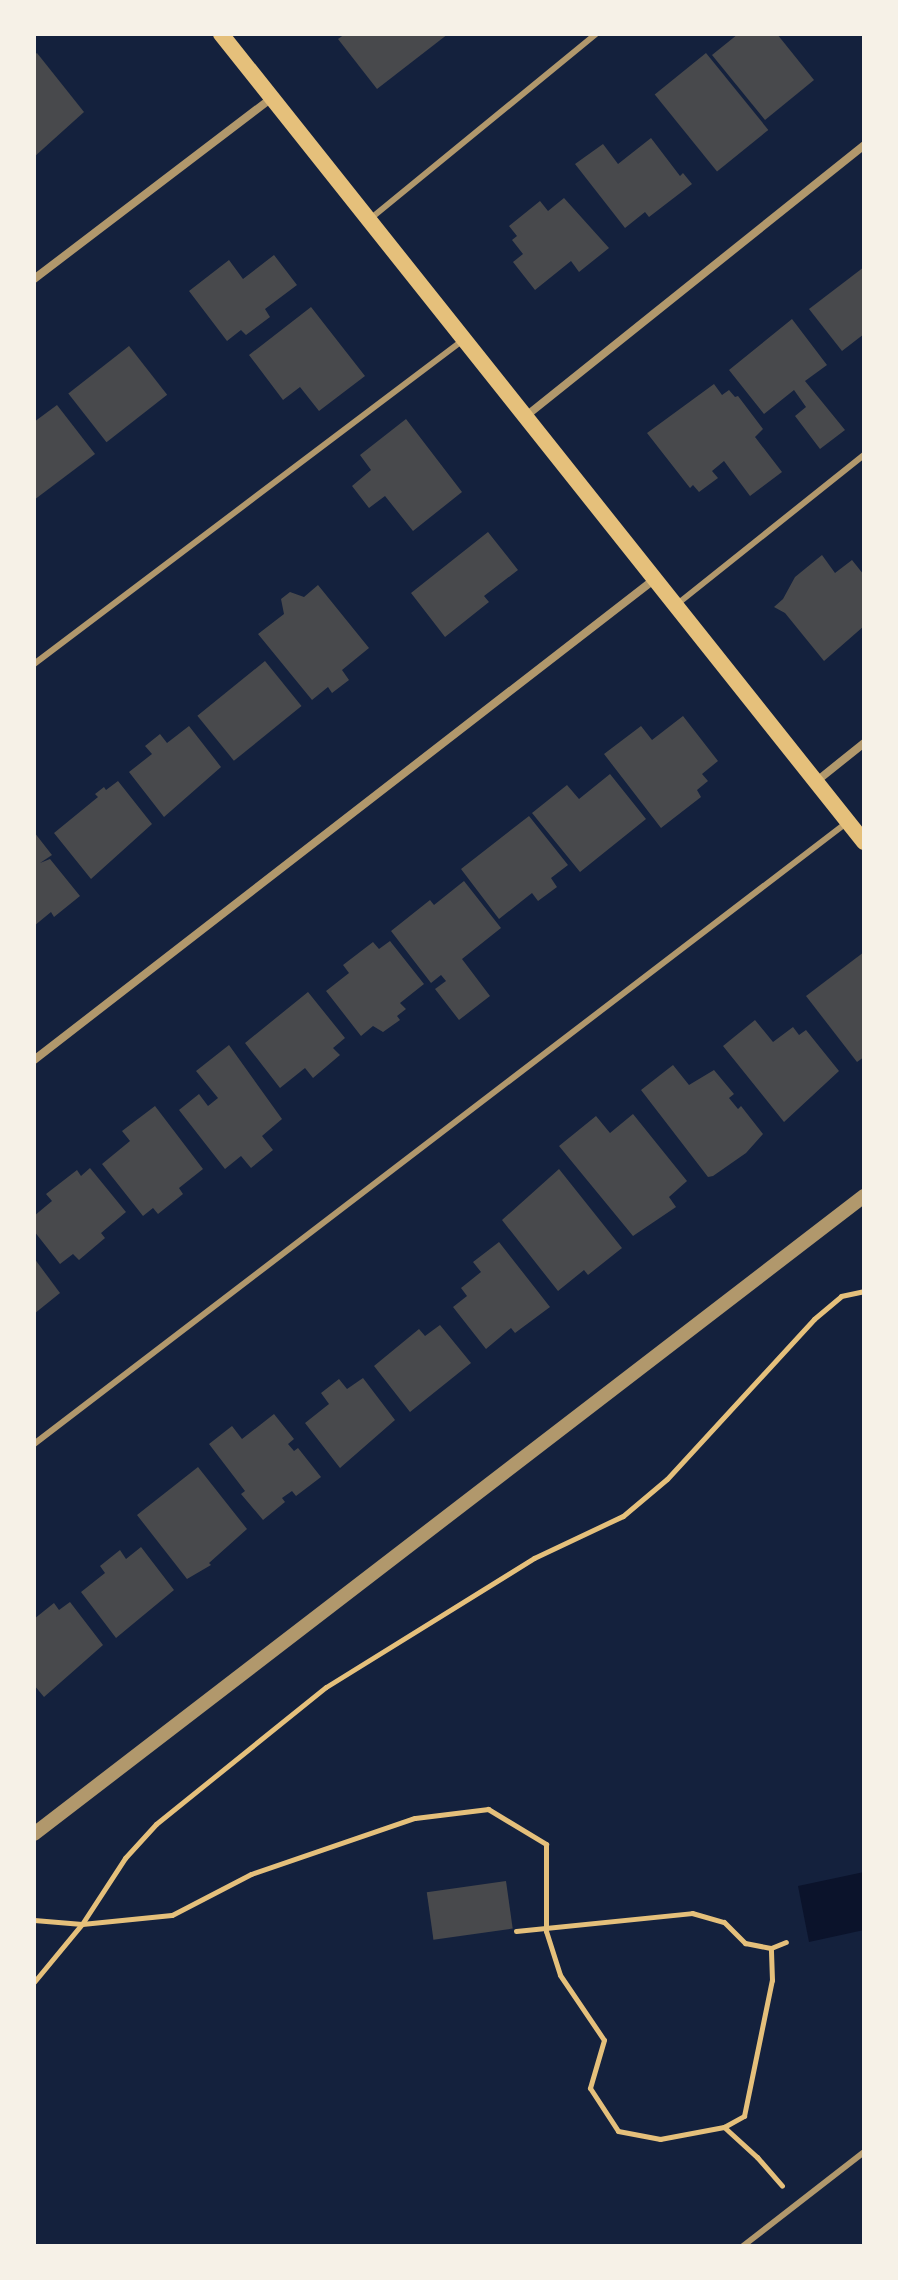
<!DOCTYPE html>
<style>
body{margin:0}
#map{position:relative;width:898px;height:2280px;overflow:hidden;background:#14213d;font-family:Karla,sans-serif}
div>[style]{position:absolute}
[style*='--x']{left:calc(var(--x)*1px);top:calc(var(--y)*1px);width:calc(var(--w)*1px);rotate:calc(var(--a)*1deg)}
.water>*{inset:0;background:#0b132b}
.building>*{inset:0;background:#48494c;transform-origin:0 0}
.path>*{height:5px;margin:-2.5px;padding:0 2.5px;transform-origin:2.5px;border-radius:2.5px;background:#e5c07b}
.service>*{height:6px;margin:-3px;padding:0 3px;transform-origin:3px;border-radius:3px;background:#b1986c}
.minor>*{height:8px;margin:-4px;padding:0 4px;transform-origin:4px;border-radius:4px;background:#b1986c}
.tertiary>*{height:14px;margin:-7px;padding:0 7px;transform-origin:7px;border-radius:7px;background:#b1986c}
.secondary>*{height:16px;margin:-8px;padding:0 8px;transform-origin:8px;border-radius:8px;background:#e5c07b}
span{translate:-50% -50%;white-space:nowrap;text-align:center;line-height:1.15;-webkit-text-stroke:8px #f6f1e7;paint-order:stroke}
.frame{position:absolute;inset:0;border:36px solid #f6f1e7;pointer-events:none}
</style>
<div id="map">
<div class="water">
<i style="clip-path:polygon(864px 1872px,864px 1930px,809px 1942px,798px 1886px)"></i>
</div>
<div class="building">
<i style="clip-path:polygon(345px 34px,448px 34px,377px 89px,338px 39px)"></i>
<i style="clip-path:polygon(738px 34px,777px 34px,814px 80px,765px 120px,712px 55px)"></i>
<i style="clip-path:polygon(37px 53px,84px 112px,34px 157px,34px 55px)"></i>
<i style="left:706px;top:53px;width:99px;height:66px;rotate:51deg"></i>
<i style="clip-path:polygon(651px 138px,680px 176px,683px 173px,692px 184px,649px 217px,645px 212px,625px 228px,575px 164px,603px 144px,618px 164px)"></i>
<i style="clip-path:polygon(564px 198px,609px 248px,579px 272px,571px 261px,535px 290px,513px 262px,523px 254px,512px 240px,517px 236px,509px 226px,540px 201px,548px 211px)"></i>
<i style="clip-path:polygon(274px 255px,297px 285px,265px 309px,270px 317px,246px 335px,241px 330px,227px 341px,189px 291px,229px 260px,243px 279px)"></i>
<i style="clip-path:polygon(864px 267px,864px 334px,842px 351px,809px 309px)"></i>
<i style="clip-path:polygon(311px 307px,365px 376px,319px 411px,300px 387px,283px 400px,249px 355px)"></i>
<i style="clip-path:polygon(792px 319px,827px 365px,805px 381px,845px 430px,820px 449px,795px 416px,806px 407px,794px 390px,764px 414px,729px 370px)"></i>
<i style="left:129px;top:346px;width:62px;height:77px;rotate:52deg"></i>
<i style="clip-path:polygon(714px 384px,722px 395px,729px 390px,735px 397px,738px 396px,763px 429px,755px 437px,782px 472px,750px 496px,724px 461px,712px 471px,718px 478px,699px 492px,693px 485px,690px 488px,647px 433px)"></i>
<i style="clip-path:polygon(57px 405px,95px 454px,34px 500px,34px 422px)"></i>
<i style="clip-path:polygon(406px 419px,462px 492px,413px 531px,385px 496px,369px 508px,352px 486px,371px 470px,360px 455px)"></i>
<i style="clip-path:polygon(488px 532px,518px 570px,484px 596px,489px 602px,445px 637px,411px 593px)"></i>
<i style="clip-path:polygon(822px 555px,835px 573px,852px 560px,864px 575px,864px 626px,824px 661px,785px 613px,774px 607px,783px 599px,795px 577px)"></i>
<i style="clip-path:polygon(318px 585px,369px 648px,342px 670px,349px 680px,332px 693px,328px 687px,312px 700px,258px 634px,284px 614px,281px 599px,290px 592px,304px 597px)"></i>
<i style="left:265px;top:661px;width:58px;height:87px;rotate:51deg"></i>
<i style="clip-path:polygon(683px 716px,718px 761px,702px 774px,708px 781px,697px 790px,701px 797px,661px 828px,604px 754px,641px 726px,652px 740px)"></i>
<i style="clip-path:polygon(189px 726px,221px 767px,164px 817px,129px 772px,152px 754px,145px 746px,160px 734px,167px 743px)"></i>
<i style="clip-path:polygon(610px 774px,646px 819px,580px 872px,532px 813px,567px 785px,579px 799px)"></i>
<i style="clip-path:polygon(118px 781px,152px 824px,91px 879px,54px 833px,98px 797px,95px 794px,104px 787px,106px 790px)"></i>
<i style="clip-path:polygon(529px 816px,568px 865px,551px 878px,557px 887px,538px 901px,532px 893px,499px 919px,461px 869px)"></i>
<i style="clip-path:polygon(34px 832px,52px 855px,40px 863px,50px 859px,80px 896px,54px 917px,51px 912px,34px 926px)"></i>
<i style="clip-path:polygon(464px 881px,501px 928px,462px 959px,490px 996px,459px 1020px,435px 989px,446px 981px,441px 975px,431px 983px,391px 931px,430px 900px,434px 905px)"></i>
<i style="clip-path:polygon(390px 941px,424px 984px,400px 1003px,406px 1009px,397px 1016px,400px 1020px,383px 1032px,373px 1026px,361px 1036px,326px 991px,349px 973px,343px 965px,373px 942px,379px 949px)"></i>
<i style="clip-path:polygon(864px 952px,864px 1057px,857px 1062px,806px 996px)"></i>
<i style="clip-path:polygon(308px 992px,345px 1038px,333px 1048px,340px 1055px,313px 1078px,305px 1068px,280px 1088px,245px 1043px)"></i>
<i style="clip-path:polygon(755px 1020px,773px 1042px,793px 1027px,799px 1035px,806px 1030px,839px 1071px,784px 1122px,723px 1046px)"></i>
<i style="clip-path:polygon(229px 1045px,282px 1119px,262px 1136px,273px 1150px,251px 1168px,241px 1156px,225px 1169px,179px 1110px,199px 1094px,208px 1106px,218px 1098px,196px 1071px)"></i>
<i style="clip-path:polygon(673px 1065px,689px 1085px,714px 1070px,734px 1094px,729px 1098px,738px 1109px,741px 1106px,763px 1134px,746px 1153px,713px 1176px,708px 1177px,641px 1090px)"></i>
<i style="clip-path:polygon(155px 1106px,203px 1169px,179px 1188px,183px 1194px,158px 1214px,153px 1208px,143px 1216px,102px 1164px,130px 1141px,122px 1131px)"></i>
<i style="clip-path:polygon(633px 1114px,687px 1181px,669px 1197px,676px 1207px,633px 1236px,559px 1146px,596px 1116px,610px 1133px)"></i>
<i style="clip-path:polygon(90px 1168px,126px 1212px,101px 1233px,105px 1238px,79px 1260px,73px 1254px,60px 1264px,34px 1231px,34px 1216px,52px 1201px,46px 1194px,77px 1170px,81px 1176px)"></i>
<i style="clip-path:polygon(559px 1169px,622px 1248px,588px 1275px,584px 1270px,558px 1291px,502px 1220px)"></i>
<i style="clip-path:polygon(499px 1242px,550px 1307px,515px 1333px,511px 1328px,486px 1349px,453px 1307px,467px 1296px,461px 1288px,481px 1272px,473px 1262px)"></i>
<i style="clip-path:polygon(34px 1258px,60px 1293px,34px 1314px)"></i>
<i style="clip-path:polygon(440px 1325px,471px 1363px,410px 1412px,374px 1366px,419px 1329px,425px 1336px)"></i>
<i style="clip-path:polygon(363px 1378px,395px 1420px,340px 1468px,305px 1423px,329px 1404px,321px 1393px,339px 1379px,347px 1389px)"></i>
<i style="clip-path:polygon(274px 1414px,294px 1439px,288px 1444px,294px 1451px,298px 1448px,321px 1477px,296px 1496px,292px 1491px,282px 1498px,285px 1502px,263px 1520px,241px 1494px,245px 1491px,209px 1444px,232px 1426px,242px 1439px)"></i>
<i style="clip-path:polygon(198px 1467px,247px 1529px,209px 1563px,211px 1565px,187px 1579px,137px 1515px)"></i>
<i style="clip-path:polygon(141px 1547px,174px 1590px,116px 1638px,81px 1592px,105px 1573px,100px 1566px,120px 1550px,126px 1559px)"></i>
<i style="clip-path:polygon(70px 1602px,103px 1645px,44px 1697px,34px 1685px,34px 1619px,54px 1603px,59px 1610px)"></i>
<i style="left:506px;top:1881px;width:48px;height:80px;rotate:82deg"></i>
</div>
<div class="path">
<i style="--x:34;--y:1920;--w:48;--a:4.8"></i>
<i style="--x:82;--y:1924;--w:90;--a:-5.7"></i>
<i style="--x:172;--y:1915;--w:89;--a:-27.4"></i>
<i style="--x:251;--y:1874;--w:173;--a:-18.9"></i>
<i style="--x:415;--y:1818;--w:74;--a:-7"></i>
<i style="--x:488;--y:1809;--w:68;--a:31.1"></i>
<i style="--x:546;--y:1844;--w:87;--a:90"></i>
<i style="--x:546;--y:1931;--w:46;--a:72.3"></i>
<i style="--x:560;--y:1975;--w:78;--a:55.9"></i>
<i style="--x:604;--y:2040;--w:50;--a:106.3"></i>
<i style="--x:590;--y:2088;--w:51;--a:56.9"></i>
<i style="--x:618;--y:2131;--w:43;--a:10.8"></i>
<i style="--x:660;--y:2139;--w:65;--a:-10.6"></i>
<i style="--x:724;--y:2127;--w:23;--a:-29"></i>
<i style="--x:744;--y:2116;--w:139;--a:-78.4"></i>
<i style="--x:772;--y:1980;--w:32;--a:-92"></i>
<i style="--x:516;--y:1931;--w:177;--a:-5.8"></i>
<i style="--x:692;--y:1913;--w:33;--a:16"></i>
<i style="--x:724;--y:1922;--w:30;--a:45"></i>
<i style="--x:745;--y:1943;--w:26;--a:11"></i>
<i style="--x:771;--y:1948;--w:16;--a:-22"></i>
<i style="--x:34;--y:1982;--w:75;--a:-50.4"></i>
<i style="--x:82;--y:1924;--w:79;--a:-56.9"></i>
<i style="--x:125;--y:1858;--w:46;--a:-47.6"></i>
<i style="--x:156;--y:1824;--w:218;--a:-38.9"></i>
<i style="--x:326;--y:1687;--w:245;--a:-31.8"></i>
<i style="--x:534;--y:1558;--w:98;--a:-25.3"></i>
<i style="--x:623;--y:1516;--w:57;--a:-40.1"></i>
<i style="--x:667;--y:1479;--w:217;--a:-47.4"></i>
<i style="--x:814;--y:1319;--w:35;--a:-40"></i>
<i style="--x:841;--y:1296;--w:24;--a:-12"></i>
<i style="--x:724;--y:2127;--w:45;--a:42.3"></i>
<i style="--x:757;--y:2157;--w:38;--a:49"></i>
</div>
<div class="service">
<i style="--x:370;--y:219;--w:292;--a:-39.3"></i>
<i style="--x:676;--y:605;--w:241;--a:-38.6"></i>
<i style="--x:34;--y:664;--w:538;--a:-37.06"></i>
<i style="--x:34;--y:1444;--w:1021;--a:-37.4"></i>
<i style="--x:743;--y:2246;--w:153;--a:-37.8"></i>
</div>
<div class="minor">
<i style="--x:34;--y:279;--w:299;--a:-37.3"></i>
<i style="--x:526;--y:416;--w:433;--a:-38.7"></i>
<i style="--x:818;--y:780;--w:59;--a:-38.8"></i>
<i style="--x:34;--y:1060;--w:787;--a:-37.77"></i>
</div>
<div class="tertiary">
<i style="--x:34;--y:1834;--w:1047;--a:-37.55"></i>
</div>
<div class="secondary">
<i style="--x:221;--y:34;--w:1033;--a:51.49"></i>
</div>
<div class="frame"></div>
</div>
